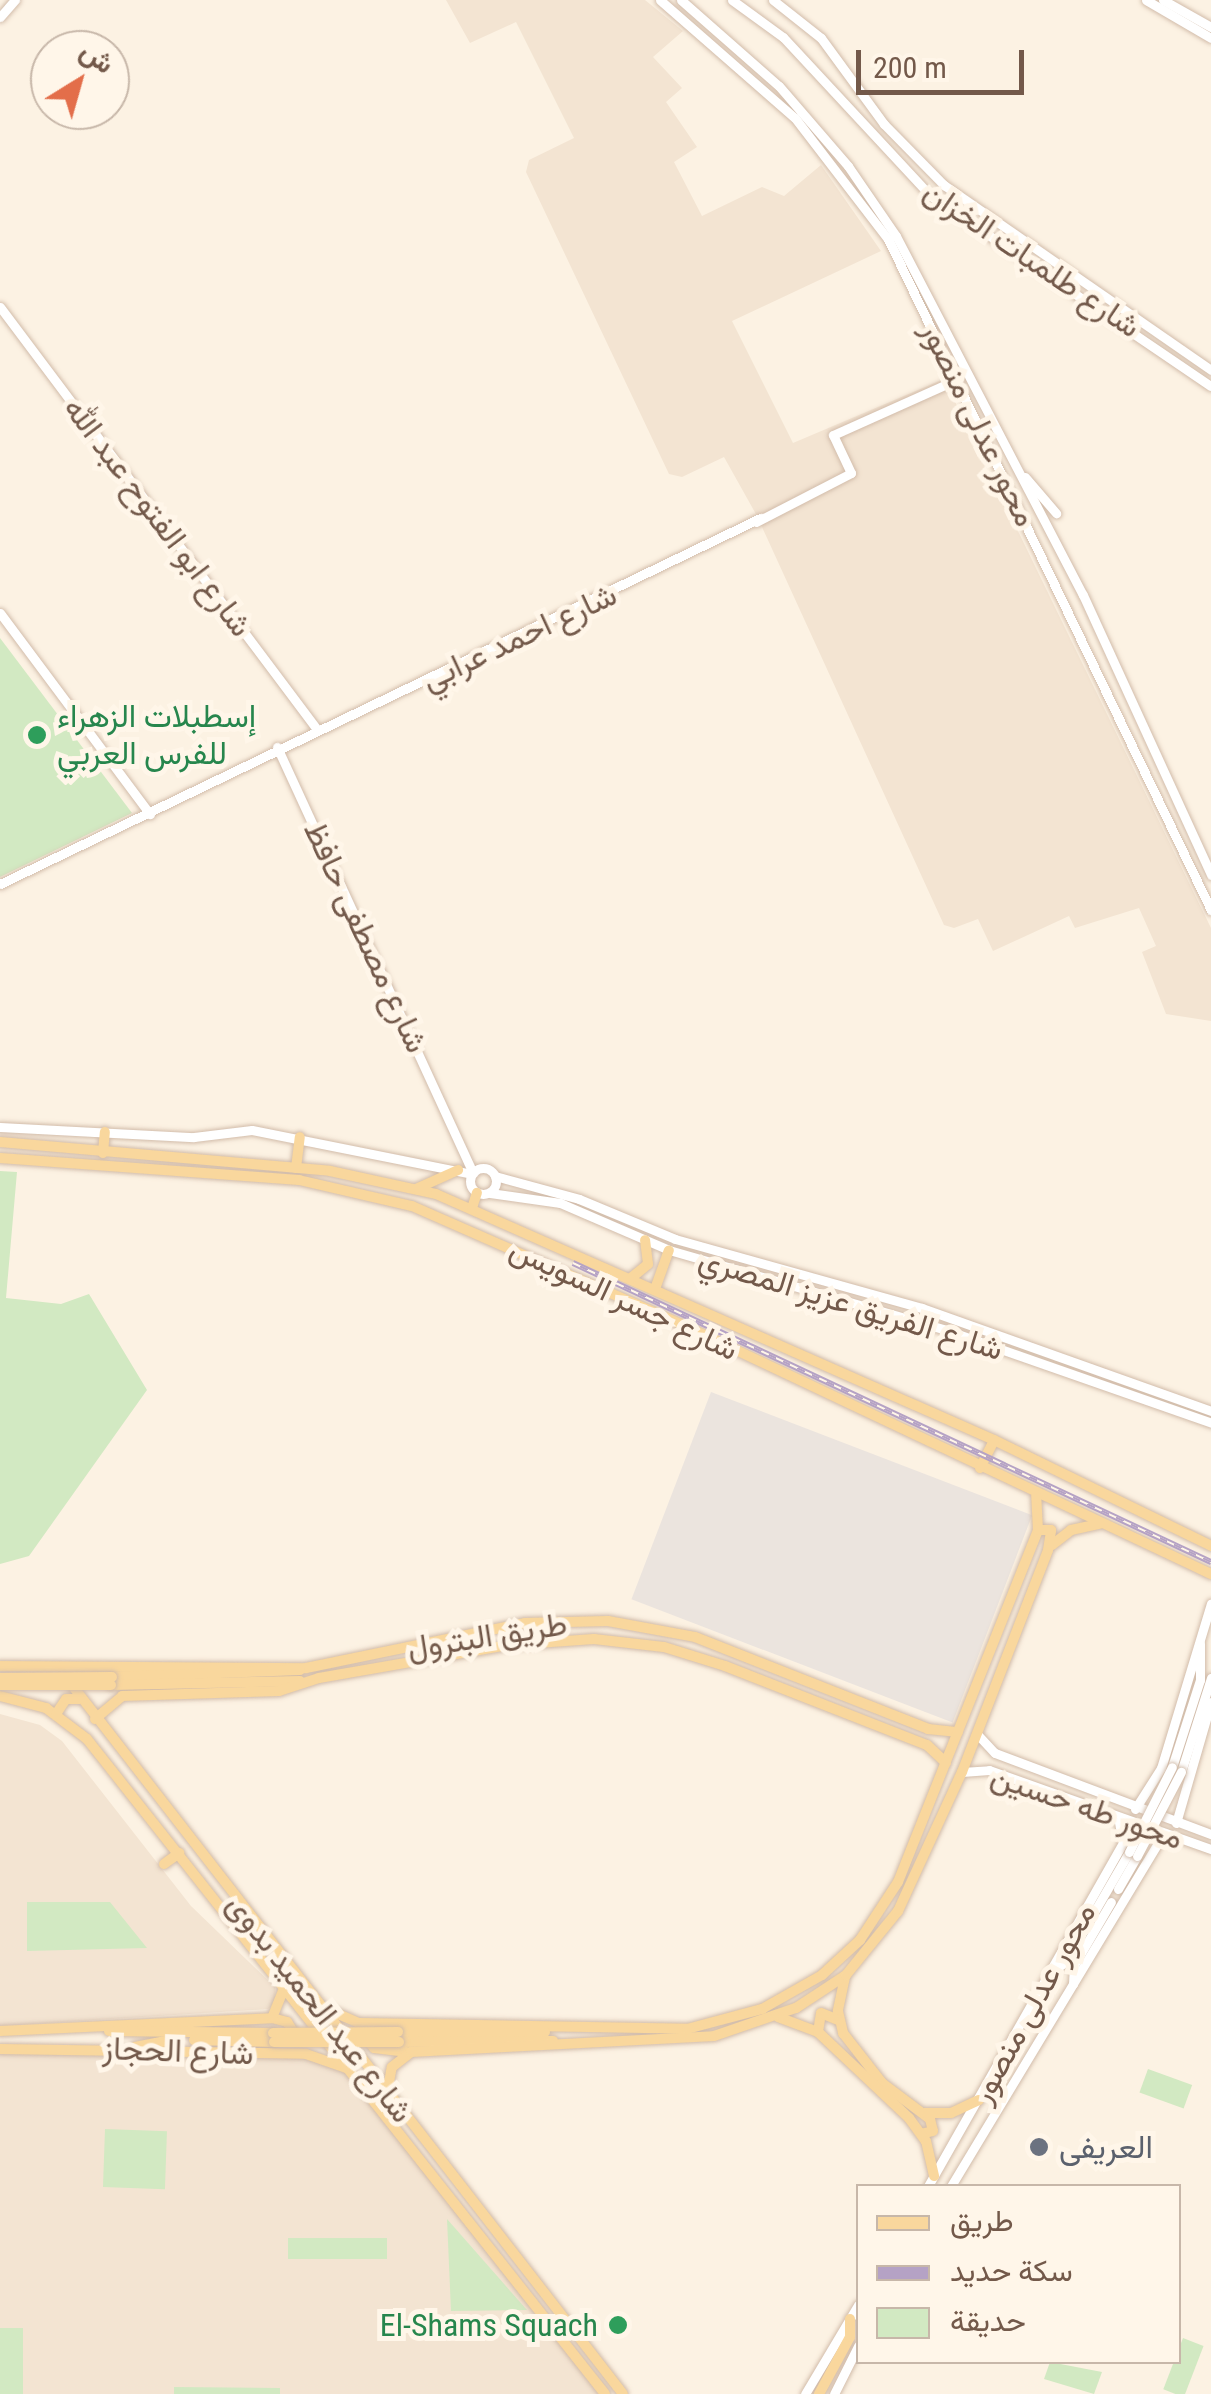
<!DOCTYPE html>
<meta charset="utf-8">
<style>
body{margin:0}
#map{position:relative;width:1211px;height:2394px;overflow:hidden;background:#fcf2e3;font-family:"Roboto Condensed",Vazirmatn,sans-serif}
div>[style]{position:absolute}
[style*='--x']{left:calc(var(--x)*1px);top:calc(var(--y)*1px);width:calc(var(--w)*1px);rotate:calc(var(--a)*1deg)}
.residential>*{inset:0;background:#f3e4d2}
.industrial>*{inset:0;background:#ebe4de;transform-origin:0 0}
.green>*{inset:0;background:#d2e9c2;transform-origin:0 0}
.roads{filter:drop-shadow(0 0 2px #d2bcaa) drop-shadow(0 0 2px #d2bcaa)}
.secondary>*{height:9px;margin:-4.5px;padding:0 4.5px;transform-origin:4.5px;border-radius:4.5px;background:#fff}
.secondary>.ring{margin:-4.5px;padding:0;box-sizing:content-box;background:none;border:9px solid #fff;border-radius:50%}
.primary>*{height:10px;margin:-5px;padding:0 5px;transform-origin:5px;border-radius:5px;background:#f9d79d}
.rail>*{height:6px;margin-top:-3px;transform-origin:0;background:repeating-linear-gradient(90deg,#fff6e9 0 8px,#b5a2c5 0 16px);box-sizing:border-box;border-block:2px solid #b5a2c5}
.bridges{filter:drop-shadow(0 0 2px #d2bcaa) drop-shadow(0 0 2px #d2bcaa)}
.secondary-bridge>*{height:9px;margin:-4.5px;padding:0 4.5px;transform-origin:4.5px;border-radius:4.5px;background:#fff}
.primary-bridge>*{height:10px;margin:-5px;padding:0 5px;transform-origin:5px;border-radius:5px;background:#f9d79d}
.dots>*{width:28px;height:28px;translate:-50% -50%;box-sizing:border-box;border:5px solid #fff6e9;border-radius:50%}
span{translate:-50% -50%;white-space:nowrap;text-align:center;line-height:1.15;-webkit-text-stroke:10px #fff6e9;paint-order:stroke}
.street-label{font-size:32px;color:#73594a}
.leisure-label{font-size:32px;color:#27864d}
.left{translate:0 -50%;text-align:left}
.right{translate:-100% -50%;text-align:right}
.worship-label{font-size:32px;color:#5b616d}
.legend{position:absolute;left:856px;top:2184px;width:325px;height:180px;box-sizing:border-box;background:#fff6e9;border:2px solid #c7b7a9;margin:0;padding:12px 18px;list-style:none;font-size:30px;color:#73594a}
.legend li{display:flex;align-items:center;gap:20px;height:50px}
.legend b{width:50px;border:2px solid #c7b7a9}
.north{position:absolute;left:30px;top:30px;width:100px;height:100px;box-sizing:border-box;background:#fff6e9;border:2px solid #c7b7a9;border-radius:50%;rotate:37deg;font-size:28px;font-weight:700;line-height:40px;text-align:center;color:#73594a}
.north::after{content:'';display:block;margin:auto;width:35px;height:45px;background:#e36e4a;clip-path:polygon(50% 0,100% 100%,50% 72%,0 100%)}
.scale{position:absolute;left:856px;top:50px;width:168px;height:45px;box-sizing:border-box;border:5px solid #73594a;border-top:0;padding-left:12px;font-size:30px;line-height:35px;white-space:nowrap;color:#73594a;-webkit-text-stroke:8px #fff6e9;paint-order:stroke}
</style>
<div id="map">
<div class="residential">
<i style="clip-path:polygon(446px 0,645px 0,683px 31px,653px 57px,682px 88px,666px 102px,697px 147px,674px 162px,702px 216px,762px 187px,784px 196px,821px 165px,881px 251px,732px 321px,793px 443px,944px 379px,1211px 928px,1211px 1021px,1166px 1014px,1142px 952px,1156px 946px,1139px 908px,1075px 928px,1069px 916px,993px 951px,978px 919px,954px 928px,944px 925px,757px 516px,724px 457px,682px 477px,669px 474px,526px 172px,529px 160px,574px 138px,516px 22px,470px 43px)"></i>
<i style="clip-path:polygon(0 1714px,40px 1725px,62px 1741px,191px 1906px,275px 1987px,276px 2002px,268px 2009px,0 2026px)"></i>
<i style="clip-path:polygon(0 2052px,304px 2057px,342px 2069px,602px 2394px,0 2394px)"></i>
</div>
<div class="industrial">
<i style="left:711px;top:1392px;width:344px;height:222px;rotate:21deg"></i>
</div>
<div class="green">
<i style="clip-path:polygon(0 638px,132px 813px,0 877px)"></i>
<i style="clip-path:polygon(0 1171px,17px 1172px,6px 1298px,61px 1304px,89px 1294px,147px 1390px,29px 1556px,0 1564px)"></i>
<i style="clip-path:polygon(27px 1902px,110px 1902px,147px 1948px,27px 1951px)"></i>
<i style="left:1148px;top:2069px;width:47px;height:25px;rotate:20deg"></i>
<i style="left:105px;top:2129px;width:62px;height:58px;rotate:2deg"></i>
<i style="clip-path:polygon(447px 2219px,527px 2310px,451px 2311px)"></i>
<i style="left:288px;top:2238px;width:99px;height:21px"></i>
<i style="left:0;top:2328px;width:23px;height:66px"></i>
<i style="left:1183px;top:2338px;width:22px;height:55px;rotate:21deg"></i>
<i style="clip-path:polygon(1050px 2362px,1102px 2372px,1094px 2394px,1044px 2379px)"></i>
<i style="clip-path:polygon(174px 2387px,280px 2388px,280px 2394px,174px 2394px)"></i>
</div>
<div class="roads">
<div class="secondary">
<i style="--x:660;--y:0;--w:179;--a:41.2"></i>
<i style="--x:795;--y:118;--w:153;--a:52.5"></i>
<i style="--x:888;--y:239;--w:745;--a:64.3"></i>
<i style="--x:681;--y:0;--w:130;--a:41.3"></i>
<i style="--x:779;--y:86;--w:106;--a:49.2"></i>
<i style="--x:848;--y:166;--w:85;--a:55.6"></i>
<i style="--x:896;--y:236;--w:405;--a:62.5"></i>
<i style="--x:1083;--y:595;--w:308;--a:65.4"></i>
<i style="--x:732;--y:0;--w:63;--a:36"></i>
<i style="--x:783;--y:37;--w:217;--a:47.1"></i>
<i style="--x:931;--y:196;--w:338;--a:34.2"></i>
<i style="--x:773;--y:0;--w:61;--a:38.4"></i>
<i style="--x:821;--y:38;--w:107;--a:53.8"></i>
<i style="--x:884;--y:124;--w:86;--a:45.5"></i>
<i style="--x:944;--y:185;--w:325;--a:34.7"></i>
<i style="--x:1146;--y:0;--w:75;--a:30.3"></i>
<i style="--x:1163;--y:0;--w:55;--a:29.4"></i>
<i style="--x:0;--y:17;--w:23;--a:-49"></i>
<i style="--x:0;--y:307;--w:526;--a:53.11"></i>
<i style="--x:1025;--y:477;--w:48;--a:49.3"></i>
<i style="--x:756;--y:522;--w:107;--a:-27.3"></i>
<i style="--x:851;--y:473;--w:42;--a:-115.3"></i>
<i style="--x:833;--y:435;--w:137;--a:-24.1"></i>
<i style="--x:0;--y:613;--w:251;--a:53.3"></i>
<i style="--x:277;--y:747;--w:469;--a:65.3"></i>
<i style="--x:0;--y:884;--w:844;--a:-25.71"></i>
<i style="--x:0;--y:1127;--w:194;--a:3"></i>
<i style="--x:194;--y:1137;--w:58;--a:-6.9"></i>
<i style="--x:252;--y:1130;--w:224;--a:11.3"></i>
<i class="ring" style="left:470px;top:1168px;width:17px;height:17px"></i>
<i style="--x:495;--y:1176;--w:87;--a:15.3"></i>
<i style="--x:579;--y:1199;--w:104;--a:22.6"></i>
<i style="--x:675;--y:1239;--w:256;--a:15.6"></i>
<i style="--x:922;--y:1308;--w:307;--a:19.6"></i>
<i style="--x:490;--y:1193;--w:71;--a:8.1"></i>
<i style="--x:560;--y:1203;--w:119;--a:23.3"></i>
<i style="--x:669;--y:1250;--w:291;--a:16.1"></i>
<i style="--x:949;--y:1331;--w:278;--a:19.3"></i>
<i style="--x:977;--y:1734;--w:26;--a:47"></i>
<i style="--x:995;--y:1753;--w:231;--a:20.6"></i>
<i style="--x:1172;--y:1767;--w:91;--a:-72.2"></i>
<i style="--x:1200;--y:1680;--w:37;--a:-90"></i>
<i style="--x:962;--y:1772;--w:27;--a:-4"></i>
<i style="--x:989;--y:1770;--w:236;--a:19.6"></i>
<i style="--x:1181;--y:1772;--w:99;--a:-72.3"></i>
<i style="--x:1135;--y:1809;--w:49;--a:-57.6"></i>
<i style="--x:1161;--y:1768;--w:172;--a:-73.1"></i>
<i style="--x:1176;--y:1823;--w:126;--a:-73.9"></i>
<i style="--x:1118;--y:1889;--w:38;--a:-60"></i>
<i style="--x:1050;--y:1973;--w:19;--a:-36"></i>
<i style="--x:1065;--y:1962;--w:127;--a:-59.8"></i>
<i style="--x:1073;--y:1984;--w:19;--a:-87"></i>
<i style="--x:1074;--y:1965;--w:73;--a:-59.6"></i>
<i style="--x:928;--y:2186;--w:395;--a:-60.4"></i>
<i style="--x:1123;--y:1843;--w:26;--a:-101"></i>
<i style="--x:951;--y:2186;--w:412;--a:-58.9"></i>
<i style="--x:805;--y:2394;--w:104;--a:-59.2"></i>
<i style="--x:834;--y:2394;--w:54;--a:-63.4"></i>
</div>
<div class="primary">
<i style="--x:0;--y:1142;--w:331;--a:5"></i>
<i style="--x:330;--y:1171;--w:108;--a:12.2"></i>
<i style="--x:436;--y:1194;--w:610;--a:23.79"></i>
<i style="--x:994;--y:1440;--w:242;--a:26"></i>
<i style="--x:103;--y:1153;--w:21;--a:-85"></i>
<i style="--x:0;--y:1158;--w:300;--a:4.2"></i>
<i style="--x:299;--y:1180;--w:116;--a:13"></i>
<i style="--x:412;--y:1206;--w:296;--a:23.7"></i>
<i style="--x:683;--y:1325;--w:584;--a:25.25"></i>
<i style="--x:296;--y:1168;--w:31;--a:-83"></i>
<i style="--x:418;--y:1188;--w:44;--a:-24.2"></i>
<i style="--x:472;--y:1208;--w:16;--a:-72"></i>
<i style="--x:631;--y:1278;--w:22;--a:-39"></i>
<i style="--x:648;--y:1264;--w:24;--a:-97"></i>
<i style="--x:655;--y:1289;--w:41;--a:-70.3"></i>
<i style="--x:980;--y:1468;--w:31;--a:-63"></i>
<i style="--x:1052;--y:1545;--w:24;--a:-38"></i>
<i style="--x:1071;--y:1530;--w:29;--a:-12"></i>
<i style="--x:0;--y:1666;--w:306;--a:0.4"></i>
<i style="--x:306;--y:1668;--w:224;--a:-11.6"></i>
<i style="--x:525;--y:1623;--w:83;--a:-1.4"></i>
<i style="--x:608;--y:1621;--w:88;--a:10.4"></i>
<i style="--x:695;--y:1637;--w:251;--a:21.5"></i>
<i style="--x:928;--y:1729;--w:30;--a:6"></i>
<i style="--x:112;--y:1677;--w:188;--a:-2.1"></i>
<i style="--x:68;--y:1680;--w:904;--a:52.14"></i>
<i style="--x:111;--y:1685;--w:189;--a:-1.2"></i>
<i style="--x:0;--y:1696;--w:48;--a:14.6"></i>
<i style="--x:46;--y:1708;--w:51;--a:37.1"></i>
<i style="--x:87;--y:1739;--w:835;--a:51.66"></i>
<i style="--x:56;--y:1714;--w:18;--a:-56"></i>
<i style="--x:66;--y:1699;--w:14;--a:0"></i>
<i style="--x:95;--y:1719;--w:35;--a:-40"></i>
<i style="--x:122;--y:1696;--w:157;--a:-1.8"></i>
<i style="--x:279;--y:1691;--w:42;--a:-18"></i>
<i style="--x:319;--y:1678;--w:193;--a:-9.9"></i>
<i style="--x:509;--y:1645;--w:85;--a:-4"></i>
<i style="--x:594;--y:1639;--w:70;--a:6.5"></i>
<i style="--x:664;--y:1647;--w:64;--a:17.3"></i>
<i style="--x:725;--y:1666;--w:217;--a:21.4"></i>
<i style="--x:927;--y:1745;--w:26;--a:43"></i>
<i style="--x:164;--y:1864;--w:19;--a:-36"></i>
<i style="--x:845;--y:1977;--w:35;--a:102"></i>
<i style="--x:838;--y:2011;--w:23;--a:77"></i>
<i style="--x:843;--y:2033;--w:63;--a:52"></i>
<i style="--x:882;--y:2083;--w:60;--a:36.9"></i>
<i style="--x:930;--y:2119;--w:12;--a:76"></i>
<i style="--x:933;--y:2131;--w:12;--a:166"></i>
<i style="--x:320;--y:2006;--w:43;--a:23.6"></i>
<i style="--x:359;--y:2023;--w:328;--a:1"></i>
<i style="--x:687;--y:2029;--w:78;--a:-14.9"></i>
<i style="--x:762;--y:2009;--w:69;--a:-29.5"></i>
<i style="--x:822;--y:1975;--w:52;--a:-42.6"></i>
<i style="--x:860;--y:1940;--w:69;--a:-56.8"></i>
<i style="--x:898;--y:1882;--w:379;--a:-68.3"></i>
<i style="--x:1038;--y:1530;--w:35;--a:-93"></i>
<i style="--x:778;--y:2017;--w:43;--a:20.6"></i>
<i style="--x:818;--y:2032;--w:125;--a:43.4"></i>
<i style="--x:909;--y:2118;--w:29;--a:54"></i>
<i style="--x:926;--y:2141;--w:36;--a:77"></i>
<i style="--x:272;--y:2018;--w:16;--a:15"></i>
<i style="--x:287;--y:2022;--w:20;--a:57"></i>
<i style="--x:0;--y:2031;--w:272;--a:-2.7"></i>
<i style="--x:272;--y:2018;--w:32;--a:-68"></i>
<i style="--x:109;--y:2031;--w:164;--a:0.7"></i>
<i style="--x:398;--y:2032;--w:147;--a:0"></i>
<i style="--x:818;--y:2032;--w:19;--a:-81"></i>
<i style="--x:821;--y:2013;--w:18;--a:22"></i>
<i style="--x:366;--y:2038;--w:13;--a:51"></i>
<i style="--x:374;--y:2048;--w:34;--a:7"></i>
<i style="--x:194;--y:2040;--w:80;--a:1.4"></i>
<i style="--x:399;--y:2042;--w:154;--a:-0.4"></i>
<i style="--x:135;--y:2047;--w:38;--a:-11"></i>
<i style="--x:0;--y:2049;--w:306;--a:0.9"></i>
<i style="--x:306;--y:2054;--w:42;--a:19.3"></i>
<i style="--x:387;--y:2094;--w:27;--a:-80"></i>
<i style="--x:392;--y:2067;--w:24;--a:-38"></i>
<i style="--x:411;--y:2052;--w:303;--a:-3"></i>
<i style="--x:714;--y:2036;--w:87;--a:-18.9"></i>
<i style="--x:796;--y:2008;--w:60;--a:-33.4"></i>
<i style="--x:846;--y:1975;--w:82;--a:-50.9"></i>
<i style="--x:898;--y:1911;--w:153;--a:-65.3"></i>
<i style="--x:962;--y:1772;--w:238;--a:-68.8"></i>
<i style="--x:1048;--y:1550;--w:20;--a:-81"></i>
<i style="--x:1051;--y:1530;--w:13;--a:180"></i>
<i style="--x:924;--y:2113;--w:27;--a:0"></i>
<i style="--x:951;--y:2113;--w:31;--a:-25"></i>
<i style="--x:819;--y:2394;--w:65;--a:-61.5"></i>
<i style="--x:850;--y:2337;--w:18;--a:-90"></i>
</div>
</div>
<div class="rail">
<i style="--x:573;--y:1263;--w:705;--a:25.11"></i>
</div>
<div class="bridges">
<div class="secondary-bridge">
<i style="--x:1129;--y:1852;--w:95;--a:-63.2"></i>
<i style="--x:1137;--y:1856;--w:95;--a:-62.4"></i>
</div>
<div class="primary-bridge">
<i style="--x:0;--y:1678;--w:112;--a:-0.5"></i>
<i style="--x:0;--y:1685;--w:111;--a:0"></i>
<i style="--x:273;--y:2033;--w:125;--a:-0.5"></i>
<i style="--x:274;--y:2042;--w:125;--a:0"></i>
</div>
</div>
<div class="dots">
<i style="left:37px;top:735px;background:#2e9e5b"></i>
<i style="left:1039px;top:2147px;background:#6b7280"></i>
<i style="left:618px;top:2325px;background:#2e9e5b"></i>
</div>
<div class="street-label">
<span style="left:1032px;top:259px;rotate:34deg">شارع طلمبات الخزان</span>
<span style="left:979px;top:424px;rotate:64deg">محور عدلى منصور</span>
<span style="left:158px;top:517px;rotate:53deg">شارع ابو الفتوح عبد الله</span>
<span style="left:519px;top:637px;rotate:-25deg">شارع احمد عرابي</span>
<span style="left:366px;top:937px;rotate:65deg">شارع مصطفى حافظ</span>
<span style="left:624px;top:1299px;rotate:25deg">شارع جسر السويس</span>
<span style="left:851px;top:1304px;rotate:17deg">شارع الفريق عزيز المصري</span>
<span style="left:487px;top:1636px;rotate:-9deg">طريق البترول</span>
<span style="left:1087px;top:1807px;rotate:19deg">محور طه حسين</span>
<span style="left:1033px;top:2003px;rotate:-61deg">محور عدلى منصور</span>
<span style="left:320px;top:2008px;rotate:52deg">شارع عبد الحميد بدوى</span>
<span style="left:178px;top:2051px;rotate:2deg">شارع الحجاز</span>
</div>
<div class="leisure-label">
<span class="left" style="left:57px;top:735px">إسطبلات الزهراء<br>للفرس العربي</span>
<span class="right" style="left:598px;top:2325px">El-Shams Squach</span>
</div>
<div class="worship-label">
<span class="left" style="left:1059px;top:2147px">العريفى</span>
</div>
<ul class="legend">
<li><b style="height:12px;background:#f9d79d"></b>طريق</li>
<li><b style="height:12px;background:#b5a2c5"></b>سكة حديد</li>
<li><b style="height:28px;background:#d2e9c2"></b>حديقة</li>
</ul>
<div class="north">ش</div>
<div class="scale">200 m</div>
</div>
